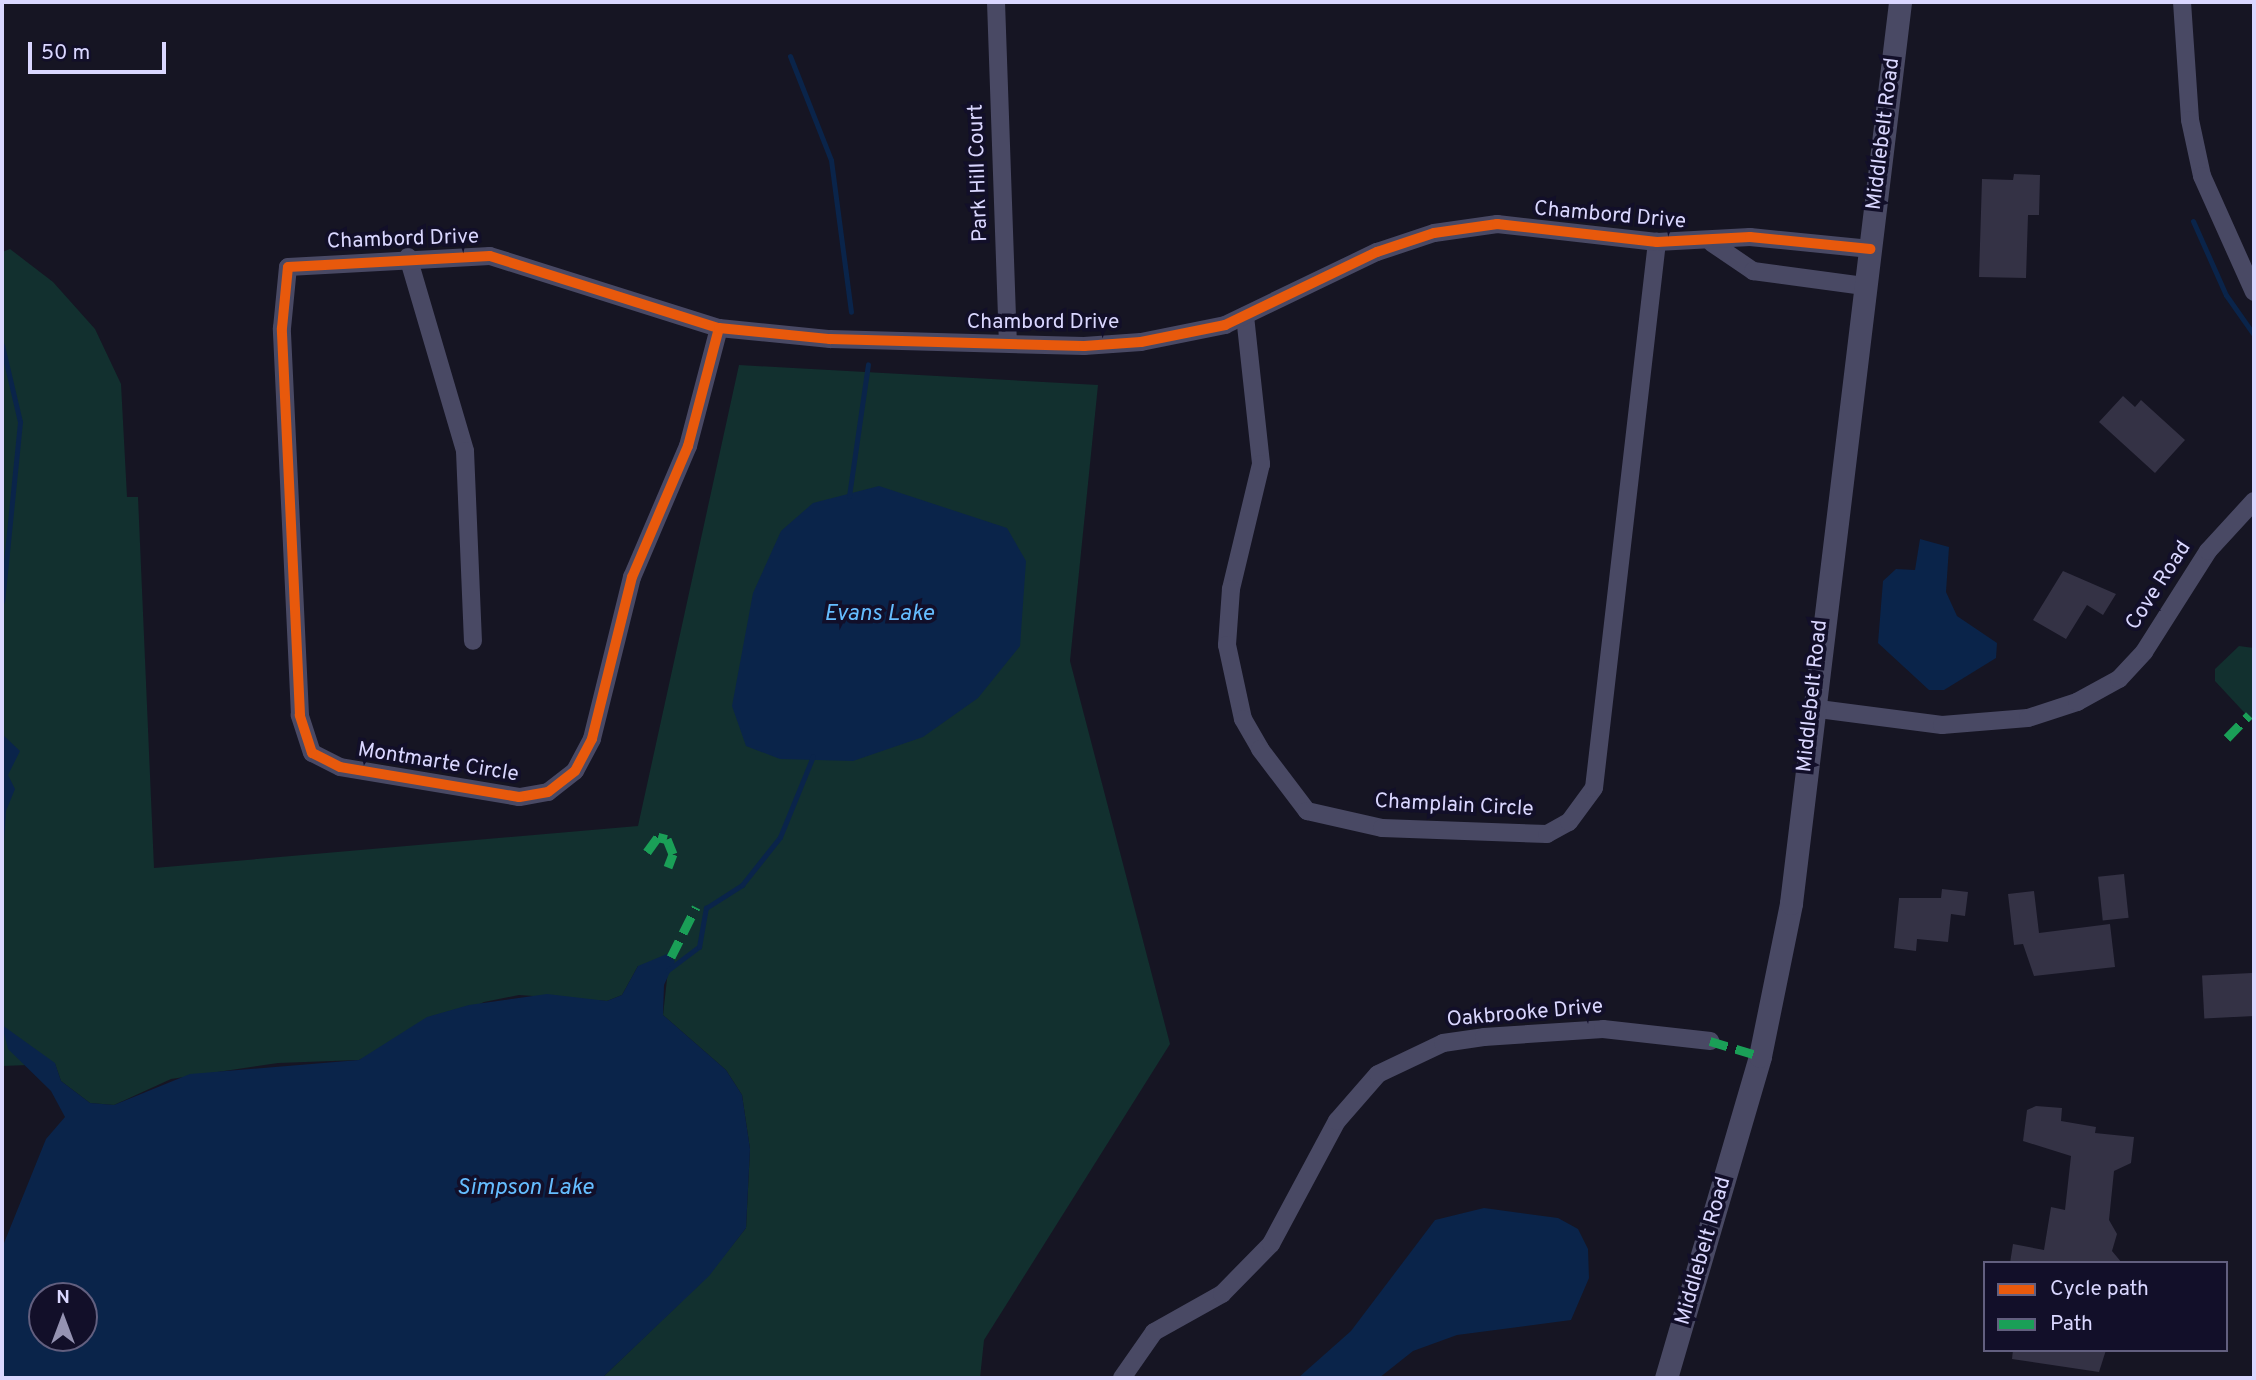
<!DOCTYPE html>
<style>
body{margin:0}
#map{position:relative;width:2256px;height:1380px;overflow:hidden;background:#161523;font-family:Overpass,sans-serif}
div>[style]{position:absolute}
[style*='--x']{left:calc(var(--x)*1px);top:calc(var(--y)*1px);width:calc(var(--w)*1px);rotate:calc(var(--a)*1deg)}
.green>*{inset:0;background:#12302f}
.water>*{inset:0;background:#0a244a}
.stream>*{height:5px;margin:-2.5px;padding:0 2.5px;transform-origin:2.5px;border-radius:2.5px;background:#0a244a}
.building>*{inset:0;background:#343245;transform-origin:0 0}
.minor>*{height:18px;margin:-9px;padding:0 9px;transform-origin:9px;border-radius:9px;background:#494964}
.tertiary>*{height:23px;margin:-11.5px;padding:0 11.5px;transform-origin:11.5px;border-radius:11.5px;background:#494964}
.quiet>*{height:9px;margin-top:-4.5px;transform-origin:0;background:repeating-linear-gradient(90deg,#1a9f57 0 18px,transparent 0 27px)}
.cycleway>*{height:10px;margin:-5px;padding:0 5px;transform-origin:5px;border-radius:5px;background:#e8590c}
span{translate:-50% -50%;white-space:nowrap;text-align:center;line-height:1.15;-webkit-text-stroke:7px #120f29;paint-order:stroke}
.street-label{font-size:21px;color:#dad7ff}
.water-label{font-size:23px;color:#65bdff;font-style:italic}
.frame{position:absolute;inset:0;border:4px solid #dad7ff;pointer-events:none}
.legend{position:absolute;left:1983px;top:1261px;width:245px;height:91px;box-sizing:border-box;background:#120f29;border:2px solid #625f7f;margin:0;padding:9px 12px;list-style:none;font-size:21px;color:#dad7ff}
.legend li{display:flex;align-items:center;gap:14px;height:35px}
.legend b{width:35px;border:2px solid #625f7f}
.north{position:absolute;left:28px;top:1282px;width:70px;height:70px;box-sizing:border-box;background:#120f29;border:2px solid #625f7f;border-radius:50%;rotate:0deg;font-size:19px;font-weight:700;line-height:28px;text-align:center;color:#dad7ff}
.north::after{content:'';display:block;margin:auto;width:24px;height:32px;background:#9593b2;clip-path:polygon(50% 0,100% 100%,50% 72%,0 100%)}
.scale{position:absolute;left:28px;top:42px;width:138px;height:32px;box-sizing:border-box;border:4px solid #dad7ff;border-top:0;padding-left:9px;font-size:21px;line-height:24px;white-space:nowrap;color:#dad7ff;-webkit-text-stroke:5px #120f29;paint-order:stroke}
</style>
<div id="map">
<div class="green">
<i style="clip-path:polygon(10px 249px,53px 282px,95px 329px,121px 384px,127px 497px,138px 497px,154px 868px,638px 826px,739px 365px,1098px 385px,1070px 661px,1170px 1044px,984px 1340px,980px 1378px,602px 1378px,708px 1276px,746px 1228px,750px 1149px,742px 1095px,726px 1070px,663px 1015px,668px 970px,638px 966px,622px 995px,607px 1001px,519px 995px,484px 1002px,359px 1060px,278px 1063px,171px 1079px,114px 1105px,90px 1103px,61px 1081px,55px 1064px,2px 1066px,2px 252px)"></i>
<i style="clip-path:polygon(2239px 646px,2254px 648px,2254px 723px,2215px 681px,2215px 669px)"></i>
</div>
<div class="water">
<i style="clip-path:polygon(879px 486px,1007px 528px,1026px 561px,1020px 646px,978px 698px,923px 737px,853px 761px,780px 759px,746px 746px,732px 706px,753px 593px,781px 531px,813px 503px)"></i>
<i style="clip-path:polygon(1920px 539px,1949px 547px,1946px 592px,1957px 616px,1997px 643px,1996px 658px,1944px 690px,1929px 690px,1878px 643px,1883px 581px,1896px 569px,1915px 570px)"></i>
<i style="clip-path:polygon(2px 734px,20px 751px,8px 775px,15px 789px,6px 811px,2px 872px)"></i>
<i style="clip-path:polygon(evenodd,667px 954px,675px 961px,664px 985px,663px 1015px,726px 1070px,742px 1095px,750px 1149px,746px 1228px,709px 1276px,602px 1378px,2px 1378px,2px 1248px,46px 1139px,65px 1117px,51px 1091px,8px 1049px,2px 1025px,55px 1063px,61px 1081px,90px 1103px,114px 1105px,190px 1074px,359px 1060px,427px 1017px,469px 1005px,547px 994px,607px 1001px,622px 995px,638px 966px,667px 954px,84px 1296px,84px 1338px,42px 1338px,42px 1296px,84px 1296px)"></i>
<i style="clip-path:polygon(1484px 1208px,1558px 1218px,1578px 1229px,1588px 1249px,1589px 1278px,1571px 1320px,1457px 1335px,1413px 1351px,1379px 1378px,1298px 1378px,1351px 1331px,1435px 1220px)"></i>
</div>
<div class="stream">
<i style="--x:790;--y:56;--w:112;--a:68.5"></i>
<i style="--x:831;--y:160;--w:153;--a:82.5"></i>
<i style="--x:2193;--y:221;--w:81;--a:66"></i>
<i style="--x:2226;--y:295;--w:49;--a:55"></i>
<i style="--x:2;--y:345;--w:79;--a:76.8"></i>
<i style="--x:20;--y:422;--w:180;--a:95.7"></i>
<i style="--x:849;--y:496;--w:133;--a:-81.8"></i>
<i style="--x:668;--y:970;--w:39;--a:-37"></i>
<i style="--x:699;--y:947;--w:40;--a:-80"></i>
<i style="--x:706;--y:908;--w:43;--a:-32.6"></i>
<i style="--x:742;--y:885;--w:61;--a:-51.6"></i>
<i style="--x:780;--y:837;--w:87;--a:-67.8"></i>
</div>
<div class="building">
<i style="clip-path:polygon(2014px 174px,2040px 175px,2039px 215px,2028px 215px,2026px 278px,1979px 277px,1982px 179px,2013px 180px)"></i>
<i style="clip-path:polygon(2123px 396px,2135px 407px,2141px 400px,2185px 440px,2155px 473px,2099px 422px)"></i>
<i style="clip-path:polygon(2063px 571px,2116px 594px,2103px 615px,2087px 605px,2066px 639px,2033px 620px)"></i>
<i style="left:2124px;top:874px;width:44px;height:26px;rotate:84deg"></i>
<i style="clip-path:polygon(1942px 889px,1968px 892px,1965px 916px,1951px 914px,1948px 942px,1917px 939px,1916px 951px,1894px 948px,1899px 898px,1941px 898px)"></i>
<i style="clip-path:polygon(2034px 891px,2039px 933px,2110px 924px,2115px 967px,2034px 976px,2023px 944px,2014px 945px,2008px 894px)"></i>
<i style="left:2252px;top:973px;width:43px;height:50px;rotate:87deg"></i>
<i style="clip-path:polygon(2036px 1106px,2062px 1108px,2061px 1121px,2096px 1127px,2095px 1133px,2134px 1137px,2131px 1163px,2114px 1171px,2109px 1220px,2117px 1234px,2112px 1251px,2122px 1263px,2010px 1263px,2013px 1244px,2044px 1250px,2051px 1207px,2065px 1210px,2071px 1156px,2023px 1141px,2027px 1110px)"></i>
<i style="clip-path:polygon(2013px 1350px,2106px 1350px,2099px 1372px,2012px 1359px)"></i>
</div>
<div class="minor">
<i style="--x:996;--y:2;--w:341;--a:88"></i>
<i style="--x:2182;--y:2;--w:118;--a:86.1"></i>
<i style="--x:2190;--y:120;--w:57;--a:77.9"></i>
<i style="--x:2202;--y:176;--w:127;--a:65.9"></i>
<i style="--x:1712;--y:243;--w:50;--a:34.3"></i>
<i style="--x:1753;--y:271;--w:112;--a:7.7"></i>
<i style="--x:408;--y:257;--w:202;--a:73.6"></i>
<i style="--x:465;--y:451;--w:190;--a:87.6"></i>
<i style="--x:1245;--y:316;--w:149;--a:83.8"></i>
<i style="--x:1261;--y:464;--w:129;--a:103.5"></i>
<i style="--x:1231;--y:589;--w:56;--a:94.1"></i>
<i style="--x:1227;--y:645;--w:76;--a:77.8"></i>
<i style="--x:1243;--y:719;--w:34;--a:60"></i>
<i style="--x:1260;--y:749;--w:78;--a:52.8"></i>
<i style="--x:1307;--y:811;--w:77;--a:12.8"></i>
<i style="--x:1382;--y:828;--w:165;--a:2.1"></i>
<i style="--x:1547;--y:834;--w:25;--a:-29"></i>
<i style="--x:1569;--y:822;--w:42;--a:-53.7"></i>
<i style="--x:1594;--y:788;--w:550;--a:-83.42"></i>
<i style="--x:719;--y:328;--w:122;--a:104.7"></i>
<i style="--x:688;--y:446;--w:142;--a:113.1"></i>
<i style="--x:632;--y:577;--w:167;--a:103.9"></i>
<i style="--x:592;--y:739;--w:36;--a:118"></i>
<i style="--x:575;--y:771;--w:34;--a:142"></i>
<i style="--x:548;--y:792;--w:29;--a:170"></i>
<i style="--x:519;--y:797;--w:181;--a:-170.5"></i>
<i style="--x:340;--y:767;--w:31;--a:-153"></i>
<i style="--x:312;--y:753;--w:40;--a:-108"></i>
<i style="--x:300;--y:715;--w:387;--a:-92.7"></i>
<i style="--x:282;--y:328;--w:61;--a:-84.4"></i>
<i style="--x:288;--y:267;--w:202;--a:-3.1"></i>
<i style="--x:490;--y:256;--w:240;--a:17.5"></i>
<i style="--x:719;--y:328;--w:112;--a:5.7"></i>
<i style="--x:830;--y:339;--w:254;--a:1.6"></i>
<i style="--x:1084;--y:346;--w:57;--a:-4"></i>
<i style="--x:1141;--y:342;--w:86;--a:-11.4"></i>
<i style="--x:1225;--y:325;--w:169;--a:-25.7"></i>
<i style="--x:1377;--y:252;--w:60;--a:-18.4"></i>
<i style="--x:1434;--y:233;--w:64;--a:-8.1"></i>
<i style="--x:1497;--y:224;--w:161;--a:6.4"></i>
<i style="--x:1657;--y:242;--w:93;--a:-3.1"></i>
<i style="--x:1750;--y:237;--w:121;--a:5.7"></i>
<i style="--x:1811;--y:708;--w:132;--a:7.4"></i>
<i style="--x:1942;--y:725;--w:86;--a:-4.7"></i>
<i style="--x:2028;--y:718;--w:52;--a:-18.1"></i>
<i style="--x:2077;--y:702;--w:48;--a:-28.7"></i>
<i style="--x:2119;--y:679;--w:37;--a:-47"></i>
<i style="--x:2144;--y:652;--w:120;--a:-57.6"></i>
<i style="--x:2208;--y:551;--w:68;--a:-47.4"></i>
<i style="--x:1122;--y:1378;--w:56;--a:-55.2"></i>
<i style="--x:1154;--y:1332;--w:78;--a:-29.2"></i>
<i style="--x:1222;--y:1294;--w:70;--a:-45.6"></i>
<i style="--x:1271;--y:1244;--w:140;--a:-61.8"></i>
<i style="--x:1337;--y:1121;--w:62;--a:-48.9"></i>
<i style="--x:1378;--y:1074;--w:72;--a:-25.5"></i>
<i style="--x:1443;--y:1043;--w:41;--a:-8.3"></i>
<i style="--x:1484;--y:1037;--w:119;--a:-3.8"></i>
<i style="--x:1603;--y:1029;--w:108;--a:6.4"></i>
</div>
<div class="tertiary">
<i style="--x:1666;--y:1378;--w:335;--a:-73.7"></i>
<i style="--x:1760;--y:1056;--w:156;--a:-78.5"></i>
<i style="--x:1791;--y:903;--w:908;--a:-83.1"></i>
</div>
<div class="quiet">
<i style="--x:2227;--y:738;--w:32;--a:-46"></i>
<i style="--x:647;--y:852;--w:19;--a:-54"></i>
<i style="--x:658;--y:837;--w:9;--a:13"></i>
<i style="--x:667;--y:839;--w:16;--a:68"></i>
<i style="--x:673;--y:854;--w:14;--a:111"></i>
<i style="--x:671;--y:957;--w:56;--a:-63.4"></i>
<i style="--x:1710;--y:1041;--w:52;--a:16.7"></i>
</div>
<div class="cycleway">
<i style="--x:719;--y:328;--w:122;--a:104.7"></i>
<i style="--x:688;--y:446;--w:142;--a:113.1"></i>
<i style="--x:632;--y:577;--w:167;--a:103.9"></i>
<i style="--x:592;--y:739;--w:36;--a:118"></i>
<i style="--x:575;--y:771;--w:34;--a:142"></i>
<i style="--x:548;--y:792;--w:29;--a:170"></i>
<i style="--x:519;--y:797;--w:181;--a:-170.5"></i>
<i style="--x:340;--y:767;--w:31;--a:-153"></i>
<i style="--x:312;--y:753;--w:40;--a:-108"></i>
<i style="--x:300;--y:715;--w:387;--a:-92.7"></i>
<i style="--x:282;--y:328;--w:61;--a:-84.4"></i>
<i style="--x:288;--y:267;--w:202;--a:-3.1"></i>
<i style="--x:490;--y:256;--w:240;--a:17.5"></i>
<i style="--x:719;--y:328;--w:112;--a:5.7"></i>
<i style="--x:830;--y:339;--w:254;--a:1.6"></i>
<i style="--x:1084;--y:346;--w:57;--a:-4"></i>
<i style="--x:1141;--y:342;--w:86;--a:-11.4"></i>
<i style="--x:1225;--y:325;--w:169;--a:-25.7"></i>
<i style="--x:1377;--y:252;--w:60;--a:-18.4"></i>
<i style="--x:1434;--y:233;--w:64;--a:-8.1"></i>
<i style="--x:1497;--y:224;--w:161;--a:6.4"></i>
<i style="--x:1657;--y:242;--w:93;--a:-3.1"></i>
<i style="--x:1750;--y:237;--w:121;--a:5.7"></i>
</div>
<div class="street-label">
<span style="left:1884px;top:134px;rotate:-83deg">Middlebelt Road</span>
<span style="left:979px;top:173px;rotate:-92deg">Park Hill Court</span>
<span style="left:1610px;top:216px;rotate:5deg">Chambord Drive</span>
<span style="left:403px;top:240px;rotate:-2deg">Chambord Drive</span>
<span style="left:1043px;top:323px">Chambord Drive</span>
<span style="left:2159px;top:586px;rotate:-57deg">Cove Road</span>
<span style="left:1813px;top:696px;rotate:-84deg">Middlebelt Road</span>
<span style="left:438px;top:763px;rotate:9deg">Montmarte Circle</span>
<span style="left:1454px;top:806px;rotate:3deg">Champlain Circle</span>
<span style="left:1525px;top:1014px;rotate:-5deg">Oakbrooke Drive</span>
<span style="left:1704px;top:1251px;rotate:-74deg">Middlebelt Road</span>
</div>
<div class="water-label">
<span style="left:879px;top:615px">Evans Lake</span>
<span style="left:525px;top:1189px">Simpson Lake</span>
</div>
<div class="frame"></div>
<ul class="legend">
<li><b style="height:9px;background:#e8590c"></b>Cycle path</li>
<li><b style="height:9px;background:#1a9f57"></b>Path</li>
</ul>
<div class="north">N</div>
<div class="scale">50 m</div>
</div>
